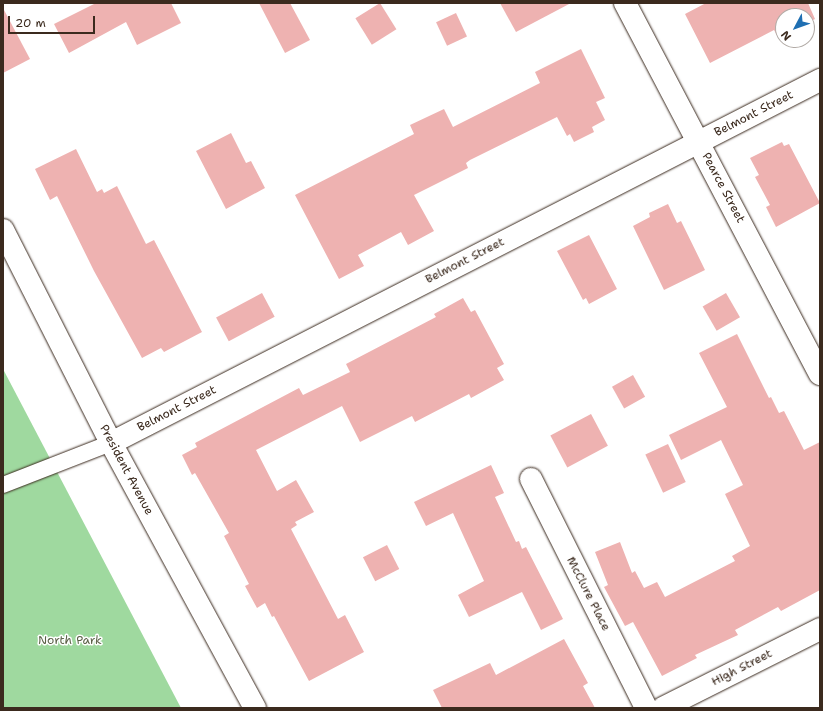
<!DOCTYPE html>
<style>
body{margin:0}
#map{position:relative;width:823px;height:711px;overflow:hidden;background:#fff;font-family:"Shantell Sans",sans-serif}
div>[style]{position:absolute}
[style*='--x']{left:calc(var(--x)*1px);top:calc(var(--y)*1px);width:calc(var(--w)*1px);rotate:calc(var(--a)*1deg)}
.green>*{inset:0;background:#9fd99f}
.building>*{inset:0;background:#eeb2b1;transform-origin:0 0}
.roads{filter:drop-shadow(0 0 1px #3b2a1e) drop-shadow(0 0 1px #3b2a1e)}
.service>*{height:16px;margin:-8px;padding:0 8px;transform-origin:8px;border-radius:8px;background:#fff}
.minor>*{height:22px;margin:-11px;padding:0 11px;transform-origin:11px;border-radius:11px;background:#fff}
.primary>*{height:22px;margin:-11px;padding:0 11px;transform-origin:11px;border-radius:11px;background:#fff}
span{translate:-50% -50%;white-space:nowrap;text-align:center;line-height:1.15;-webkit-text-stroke:3px #fff;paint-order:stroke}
.street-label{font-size:12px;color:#3b2a1e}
.park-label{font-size:12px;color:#595f45}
.frame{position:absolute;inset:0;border:4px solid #3b2a1e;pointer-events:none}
.north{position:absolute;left:775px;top:8px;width:40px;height:40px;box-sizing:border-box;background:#fff;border:1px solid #b1aaa5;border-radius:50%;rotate:229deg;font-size:11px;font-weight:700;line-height:16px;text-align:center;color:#3b2a1e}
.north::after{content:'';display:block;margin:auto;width:14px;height:18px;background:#1f6fb2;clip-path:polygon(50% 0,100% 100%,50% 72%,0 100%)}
.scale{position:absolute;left:8px;top:16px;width:87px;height:18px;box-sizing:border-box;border:2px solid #3b2a1e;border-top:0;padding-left:5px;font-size:12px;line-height:14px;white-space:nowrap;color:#3b2a1e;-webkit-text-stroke:3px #fff;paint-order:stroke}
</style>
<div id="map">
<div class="green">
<i style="clip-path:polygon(3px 369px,181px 708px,3px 708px)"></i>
</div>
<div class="building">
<i style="clip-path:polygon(96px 3px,171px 3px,181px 23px,137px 45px,126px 22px,69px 53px,54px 24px)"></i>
<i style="clip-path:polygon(259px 3px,290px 3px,310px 40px,285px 53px)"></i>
<i style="left:380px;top:3px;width:31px;height:29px;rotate:58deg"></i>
<i style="clip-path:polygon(500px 3px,571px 3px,516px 32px)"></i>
<i style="clip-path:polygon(706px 3px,808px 3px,815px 19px,807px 23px,807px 16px,783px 16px,783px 35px,778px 37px,774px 30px,710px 63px,685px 14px)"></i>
<i style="clip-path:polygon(3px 8px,30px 59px,3px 73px)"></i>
<i style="left:456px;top:13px;width:26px;height:22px;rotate:65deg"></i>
<i style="clip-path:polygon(581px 49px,605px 98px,596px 102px,605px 120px,592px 127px,594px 132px,574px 142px,570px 134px,567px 136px,557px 117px,470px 160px,466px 163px,468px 168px,414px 195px,434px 231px,408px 245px,401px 232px,358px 255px,364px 266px,339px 279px,295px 195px,414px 134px,410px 125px,444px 109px,453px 127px,540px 83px,535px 72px)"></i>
<i style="clip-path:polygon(231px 133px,246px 163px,251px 161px,265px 188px,226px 209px,196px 151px)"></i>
<i style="clip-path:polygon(782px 142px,784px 146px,789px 144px,820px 203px,776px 227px,766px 207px,770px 205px,755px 177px,759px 175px,750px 158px)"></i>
<i style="clip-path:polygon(76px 149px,97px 192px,102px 189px,104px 193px,117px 186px,146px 244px,154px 240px,202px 332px,164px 352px,161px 348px,142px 358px,94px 271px,57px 196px,50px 200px,35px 169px)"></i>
<i style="clip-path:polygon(668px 204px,677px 223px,681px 221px,705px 270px,664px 290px,633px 226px,650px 217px,649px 213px)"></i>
<i style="clip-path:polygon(589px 235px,617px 289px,589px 304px,586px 298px,583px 300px,557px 251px)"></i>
<i style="left:262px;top:293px;width:27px;height:52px;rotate:62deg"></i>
<i style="left:726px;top:293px;width:28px;height:27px;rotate:60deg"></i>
<i style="clip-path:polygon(463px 298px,471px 312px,475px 310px,504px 364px,497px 368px,504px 380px,471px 398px,469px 394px,415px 422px,412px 416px,360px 442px,342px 406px,256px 450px,277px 491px,296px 480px,314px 512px,295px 522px,297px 525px,291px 529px,338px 619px,345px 615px,364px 652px,309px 681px,274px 616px,272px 617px,265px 603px,257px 608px,245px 586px,249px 584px,224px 536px,229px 533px,195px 473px,192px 475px,182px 455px,197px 447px,195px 443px,299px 388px,303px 395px,350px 372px,346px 364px,436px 317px,434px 314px)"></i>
<i style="clip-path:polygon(737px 334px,769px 398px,771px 397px,779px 413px,784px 411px,804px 450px,820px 442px,820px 590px,781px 611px,778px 607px,735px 630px,738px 635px,695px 655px,697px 658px,662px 676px,633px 622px,625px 626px,604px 587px,608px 585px,595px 552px,620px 542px,632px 573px,635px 571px,644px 588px,657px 582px,665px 597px,735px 561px,732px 556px,750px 546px,725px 494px,743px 485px,721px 440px,681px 460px,669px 435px,727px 407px,699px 353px)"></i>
<i style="left:633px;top:375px;width:25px;height:24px;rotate:61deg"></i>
<i style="left:591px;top:414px;width:36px;height:46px;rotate:62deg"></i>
<i style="left:668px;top:444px;width:42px;height:25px;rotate:65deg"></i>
<i style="clip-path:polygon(491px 465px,504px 493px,495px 497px,516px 542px,519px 541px,522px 549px,526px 547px,563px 619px,541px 630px,522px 592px,469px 617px,458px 595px,484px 581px,453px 513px,426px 526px,414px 502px)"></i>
<i style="left:387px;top:545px;width:27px;height:27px;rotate:63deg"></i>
<i style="clip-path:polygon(564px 639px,588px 683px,583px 686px,595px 708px,442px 708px,433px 690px,490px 663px,496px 675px)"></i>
</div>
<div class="roads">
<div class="service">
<i style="--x:3;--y:485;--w:116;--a:-21.3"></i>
</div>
<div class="minor">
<i style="--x:625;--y:3;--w:419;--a:62.3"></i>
<i style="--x:111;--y:443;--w:797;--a:-27.11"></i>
<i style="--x:531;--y:479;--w:256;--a:63.3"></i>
<i style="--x:663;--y:708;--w:176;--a:-26.7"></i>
</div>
<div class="primary">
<i style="--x:3;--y:230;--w:239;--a:63.1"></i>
<i style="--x:111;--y:443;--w:302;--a:61.5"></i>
</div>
</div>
<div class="street-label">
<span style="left:754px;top:114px;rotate:-27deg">Belmont Street</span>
<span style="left:723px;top:188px;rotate:62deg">Pearce Street</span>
<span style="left:465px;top:261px;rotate:-27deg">Belmont Street</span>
<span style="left:177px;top:409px;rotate:-27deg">Belmont Street</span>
<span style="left:126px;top:470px;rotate:62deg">President Avenue</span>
<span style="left:588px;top:594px;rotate:63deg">McClure Place</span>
<span style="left:742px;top:668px;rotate:-27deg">High Street</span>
</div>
<div class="park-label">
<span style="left:70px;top:641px">North Park</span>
</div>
<div class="frame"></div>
<div class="north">N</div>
<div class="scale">20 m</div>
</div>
